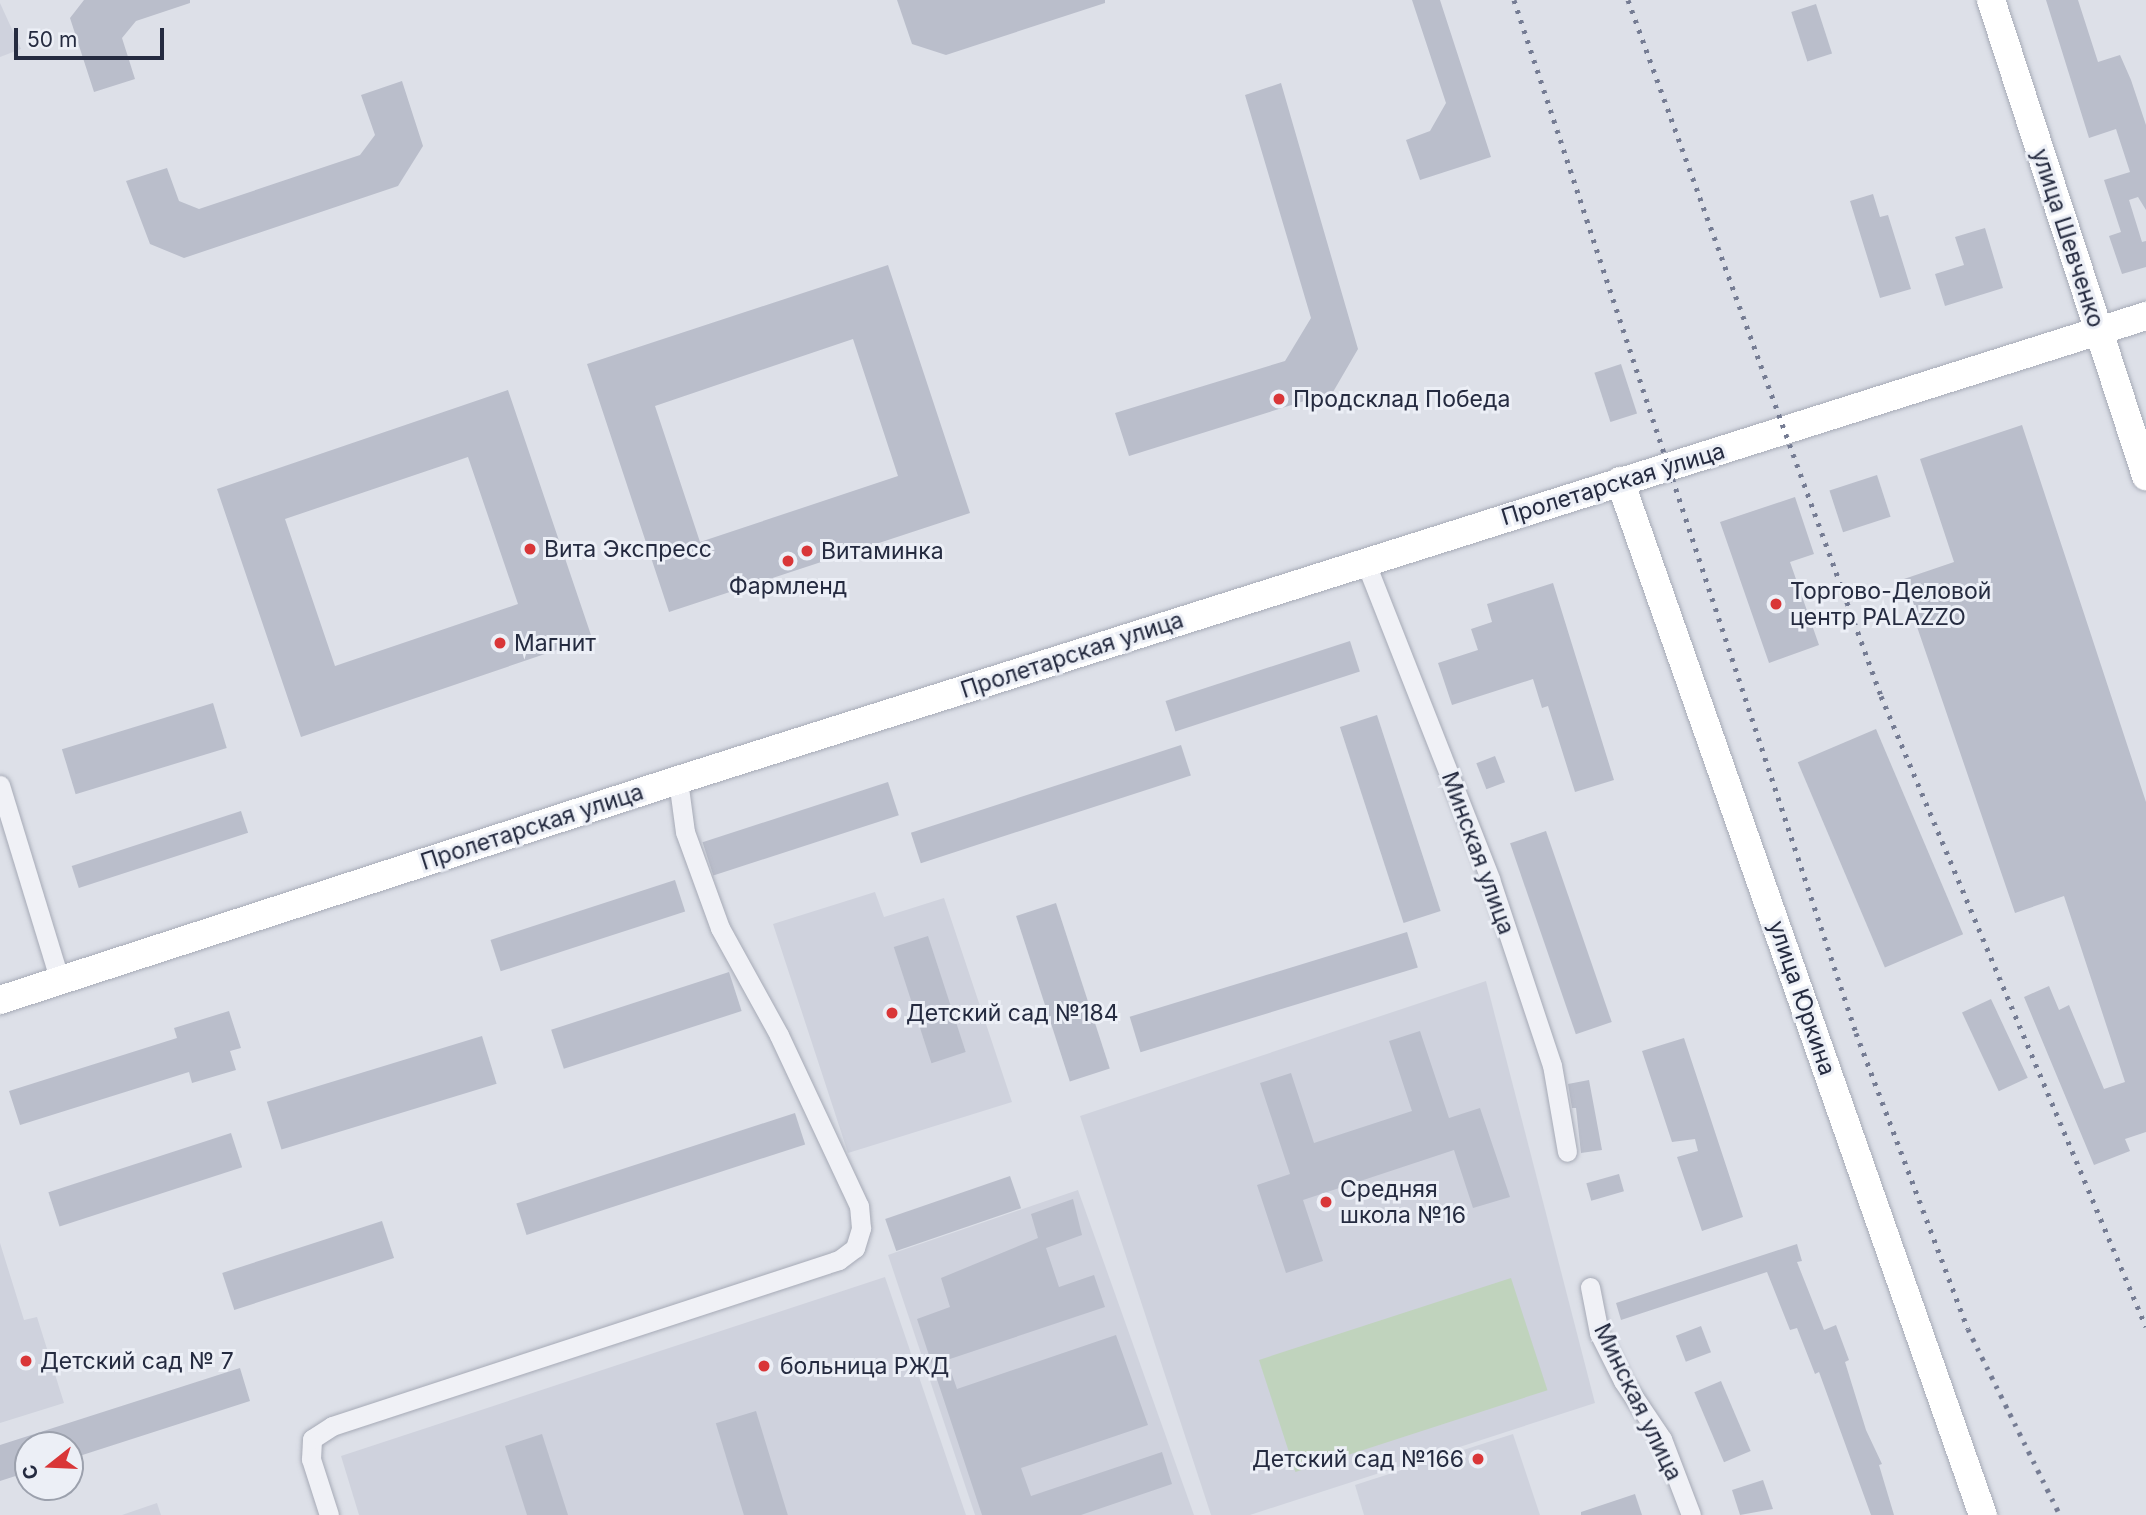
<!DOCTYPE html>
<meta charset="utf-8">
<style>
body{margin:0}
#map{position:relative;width:2146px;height:1515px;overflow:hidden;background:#dde0e8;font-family:Inter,sans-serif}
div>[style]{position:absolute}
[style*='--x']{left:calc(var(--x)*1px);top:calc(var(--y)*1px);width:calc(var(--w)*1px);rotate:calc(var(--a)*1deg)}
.built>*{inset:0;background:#cfd2dd}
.green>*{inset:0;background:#c0d3bd;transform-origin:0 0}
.building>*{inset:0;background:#babecb;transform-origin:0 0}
.roads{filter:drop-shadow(0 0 2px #a6aab6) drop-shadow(0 0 2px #a6aab6)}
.minor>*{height:19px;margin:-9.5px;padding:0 9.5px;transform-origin:9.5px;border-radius:9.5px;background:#f0f1f6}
.secondary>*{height:28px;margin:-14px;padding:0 14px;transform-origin:14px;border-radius:14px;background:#fff}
.rail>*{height:5px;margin-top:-2.5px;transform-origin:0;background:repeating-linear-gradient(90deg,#757c93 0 3.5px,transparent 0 10.5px)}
.dots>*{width:19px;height:19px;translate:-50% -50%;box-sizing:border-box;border:4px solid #eceff6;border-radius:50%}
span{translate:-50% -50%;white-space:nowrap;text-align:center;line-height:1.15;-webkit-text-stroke:6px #eceff6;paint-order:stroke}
.street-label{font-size:23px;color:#252b40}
.poi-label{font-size:23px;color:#252b40}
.left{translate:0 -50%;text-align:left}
.right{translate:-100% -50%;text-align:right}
.north{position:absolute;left:14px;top:1431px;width:70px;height:70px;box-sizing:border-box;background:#eceff6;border:2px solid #9ca1ad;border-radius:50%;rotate:252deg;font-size:19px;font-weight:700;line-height:28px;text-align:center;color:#252b40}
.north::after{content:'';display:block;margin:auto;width:24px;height:32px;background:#d93638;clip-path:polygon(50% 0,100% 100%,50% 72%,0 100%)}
.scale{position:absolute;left:14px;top:28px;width:150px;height:32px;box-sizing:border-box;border:4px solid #252b40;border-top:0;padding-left:9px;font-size:21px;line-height:24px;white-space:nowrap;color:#252b40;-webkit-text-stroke:5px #eceff6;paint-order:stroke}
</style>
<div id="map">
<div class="built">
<i style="clip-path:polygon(0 3px,21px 49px,0 57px)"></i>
<i style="clip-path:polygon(875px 892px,884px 917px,944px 898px,1012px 1102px,848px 1153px,773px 924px)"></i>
<i style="clip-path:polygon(1486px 981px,1595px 1403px,1250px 1515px,1211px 1515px,1080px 1116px)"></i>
<i style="clip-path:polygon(1078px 1190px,1194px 1515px,975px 1515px,888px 1255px)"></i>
<i style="clip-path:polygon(0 1243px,24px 1320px,37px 1317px,64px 1403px,0 1423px)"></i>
<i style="clip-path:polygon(885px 1277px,966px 1515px,359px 1515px,341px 1456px)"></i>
<i style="clip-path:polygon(1513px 1434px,1540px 1515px,1364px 1515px,1355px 1485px)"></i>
<i style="clip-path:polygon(157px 1503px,161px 1515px,122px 1515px)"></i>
</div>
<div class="green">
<i style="left:1511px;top:1278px;width:118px;height:265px;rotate:72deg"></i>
</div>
<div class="building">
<i style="clip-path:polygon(84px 0,190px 0,190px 3px,136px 21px,122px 38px,135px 79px,94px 92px,70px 18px)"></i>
<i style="clip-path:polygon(897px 0,1105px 0,1105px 3px,946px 55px,912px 44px)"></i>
<i style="clip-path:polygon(1412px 0,1440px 0,1491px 157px,1420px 180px,1406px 140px,1430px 131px,1446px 103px)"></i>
<i style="clip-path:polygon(2046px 0,2078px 0,2098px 62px,2120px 55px,2131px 80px,2146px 125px,2146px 210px,2138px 197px,2129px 200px,2142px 242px,2146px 241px,2146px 267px,2122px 274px,2109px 236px,2121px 232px,2104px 180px,2130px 172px,2116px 129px,2089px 138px)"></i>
<i style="left:1816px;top:4px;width:52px;height:26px;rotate:72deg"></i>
<i style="clip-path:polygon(402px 81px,423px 146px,398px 186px,184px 258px,150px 244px,126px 181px,167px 168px,179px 201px,199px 209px,360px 155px,375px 135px,361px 95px)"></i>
<i style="clip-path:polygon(1281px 83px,1358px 349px,1333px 392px,1129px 456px,1115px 413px,1285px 361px,1311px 318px,1245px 95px)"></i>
<i style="clip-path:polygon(1873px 194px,1880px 217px,1888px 215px,1911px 289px,1880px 298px,1850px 201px)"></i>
<i style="clip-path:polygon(1985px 228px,2003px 288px,1945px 306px,1935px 274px,1964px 265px,1955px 237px)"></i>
<i style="clip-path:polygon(evenodd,888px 265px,970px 513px,669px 612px,587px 364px,888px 265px,853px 339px,898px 476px,700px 542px,655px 406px,853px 339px)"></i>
<i style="left:1621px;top:364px;width:52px;height:28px;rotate:72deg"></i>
<i style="clip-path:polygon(evenodd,508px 390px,592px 638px,301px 737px,217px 489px,508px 390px,468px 457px,518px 604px,335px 666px,285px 519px,468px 457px)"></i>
<i style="clip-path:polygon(2022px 425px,2146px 802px,2146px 1132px,2125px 1139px,2130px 1151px,2094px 1165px,2024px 997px,2049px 986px,2059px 1010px,2069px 1005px,2104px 1089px,2125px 1082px,2064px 896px,2015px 913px,1901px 580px,1954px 562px,1920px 459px)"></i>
<i style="left:1877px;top:475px;width:44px;height:50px;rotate:72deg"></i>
<i style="clip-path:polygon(1795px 497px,1814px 554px,1790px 562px,1819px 645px,1769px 663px,1720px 522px)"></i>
<i style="clip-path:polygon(1553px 583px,1614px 780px,1575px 792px,1548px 706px,1542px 708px,1533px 679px,1452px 705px,1438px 663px,1478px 650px,1471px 629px,1492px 622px,1487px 604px)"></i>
<i style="left:1350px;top:641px;width:32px;height:194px;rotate:72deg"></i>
<i style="left:213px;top:703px;width:47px;height:158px;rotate:73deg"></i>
<i style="left:1377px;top:715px;width:206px;height:39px;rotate:72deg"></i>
<i style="left:1876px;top:729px;width:223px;height:85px;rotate:67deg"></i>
<i style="left:1181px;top:745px;width:32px;height:284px;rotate:72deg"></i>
<i style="left:1495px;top:756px;width:28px;height:20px;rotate:69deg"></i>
<i style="left:888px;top:782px;width:35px;height:195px;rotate:72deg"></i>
<i style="left:241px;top:811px;width:23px;height:178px;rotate:72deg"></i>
<i style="left:1546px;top:831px;width:202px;height:38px;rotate:71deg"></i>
<i style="left:675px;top:880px;width:33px;height:194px;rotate:72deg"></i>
<i style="left:1056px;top:903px;width:174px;height:42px;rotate:72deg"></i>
<i style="left:1407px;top:932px;width:37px;height:290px;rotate:73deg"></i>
<i style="left:928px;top:936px;width:122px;height:36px;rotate:72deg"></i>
<i style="left:729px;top:972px;width:41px;height:187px;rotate:72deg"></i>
<i style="left:1991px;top:999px;width:87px;height:32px;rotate:65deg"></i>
<i style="clip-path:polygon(229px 1011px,241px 1048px,230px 1051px,236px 1070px,192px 1083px,189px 1072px,20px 1125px,9px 1091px,177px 1038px,174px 1028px)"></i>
<i style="clip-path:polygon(1420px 1031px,1449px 1118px,1480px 1108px,1510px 1197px,1473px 1208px,1454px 1150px,1303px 1200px,1323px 1261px,1286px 1273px,1257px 1185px,1290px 1174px,1260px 1083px,1291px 1073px,1314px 1143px,1412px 1111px,1389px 1041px)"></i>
<i style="left:482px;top:1036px;width:50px;height:225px;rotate:73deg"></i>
<i style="clip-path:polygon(1684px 1038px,1743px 1217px,1702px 1231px,1677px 1157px,1698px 1151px,1695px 1139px,1672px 1142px,1642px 1051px)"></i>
<i style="clip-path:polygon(1589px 1080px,1602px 1150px,1581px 1153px,1576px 1108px,1572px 1108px,1568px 1084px)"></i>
<i style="left:795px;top:1113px;width:33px;height:293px;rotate:72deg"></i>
<i style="left:231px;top:1133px;width:36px;height:192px;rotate:72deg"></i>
<i style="left:1619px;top:1174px;width:18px;height:34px;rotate:74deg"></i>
<i style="left:1010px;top:1176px;width:34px;height:132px;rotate:71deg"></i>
<i style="clip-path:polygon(1073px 1199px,1082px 1235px,1046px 1248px,1059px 1287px,1094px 1275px,1105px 1307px,947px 1360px,957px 1389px,1116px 1335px,1148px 1425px,1021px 1468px,1031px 1496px,1162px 1452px,1172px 1484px,1081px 1515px,982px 1515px,917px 1319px,950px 1307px,941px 1278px,1038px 1238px,1031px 1214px)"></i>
<i style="left:382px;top:1221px;width:39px;height:168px;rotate:72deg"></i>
<i style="clip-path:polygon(1797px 1244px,1802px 1261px,1797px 1262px,1824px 1330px,1836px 1325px,1849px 1360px,1845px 1362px,1866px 1430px,1882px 1464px,1879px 1465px,1894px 1515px,1871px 1515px,1819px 1372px,1815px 1374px,1797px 1328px,1790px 1330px,1767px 1272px,1621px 1320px,1616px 1303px)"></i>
<i style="left:1701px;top:1326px;width:28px;height:27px;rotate:69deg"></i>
<i style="clip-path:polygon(240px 1368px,250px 1401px,70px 1459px,70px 1445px,28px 1445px,28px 1472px,0 1481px,0 1445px)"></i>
<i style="left:1721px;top:1381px;width:76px;height:29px;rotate:67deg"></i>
<i style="left:756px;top:1411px;width:109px;height:42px;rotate:73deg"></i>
<i style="clip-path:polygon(542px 1434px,568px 1515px,527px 1515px,505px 1446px)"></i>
<i style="clip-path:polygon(1763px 1480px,1773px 1509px,1740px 1515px,1732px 1490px)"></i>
<i style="clip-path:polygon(1635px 1494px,1642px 1515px,1581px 1515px,1581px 1512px)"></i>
</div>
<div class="roads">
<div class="minor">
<i style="--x:1365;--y:561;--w:342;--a:68.5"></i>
<i style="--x:1490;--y:879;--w:196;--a:71.6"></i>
<i style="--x:1552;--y:1065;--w:88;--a:80.2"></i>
<i style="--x:0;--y:785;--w:205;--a:73"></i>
<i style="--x:1590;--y:1287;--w:47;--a:78.9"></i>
<i style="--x:1599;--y:1333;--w:54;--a:63.4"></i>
<i style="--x:1623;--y:1381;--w:70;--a:56.1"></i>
<i style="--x:1662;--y:1439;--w:81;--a:69.1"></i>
<i style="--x:329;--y:1515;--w:59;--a:-107.8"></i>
<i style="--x:311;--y:1459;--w:20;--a:-87"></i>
<i style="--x:312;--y:1439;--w:24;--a:-33"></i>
<i style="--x:332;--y:1426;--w:533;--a:-18.13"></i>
<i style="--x:839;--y:1260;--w:20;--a:-37"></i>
<i style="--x:855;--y:1248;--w:21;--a:-73"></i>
<i style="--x:861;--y:1228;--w:22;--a:-95"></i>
<i style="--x:859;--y:1206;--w:189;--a:-115.1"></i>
<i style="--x:779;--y:1035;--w:122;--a:-118.9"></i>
<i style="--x:720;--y:928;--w:102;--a:-110"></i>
<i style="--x:685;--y:832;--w:52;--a:-97.7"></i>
</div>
<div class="secondary">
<i style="--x:1991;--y:0;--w:501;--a:71.96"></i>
<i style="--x:1620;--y:481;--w:1096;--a:70.66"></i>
<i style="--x:0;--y:1000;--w:713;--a:-17.98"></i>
<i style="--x:678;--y:780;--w:1540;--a:-17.54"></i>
</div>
</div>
<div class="rail">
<i style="--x:1514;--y:0;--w:1088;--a:71.68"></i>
<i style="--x:1856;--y:1033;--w:316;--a:69.3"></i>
<i style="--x:1968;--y:1329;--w:208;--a:63.7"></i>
<i style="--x:1628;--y:0;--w:741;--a:70.02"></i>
<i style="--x:1881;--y:696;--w:684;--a:67.22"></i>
</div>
<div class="dots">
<i style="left:1279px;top:399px;background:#d93638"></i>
<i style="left:530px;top:549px;background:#d93638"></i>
<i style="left:807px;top:551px;background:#d93638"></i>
<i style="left:788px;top:561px;background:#d93638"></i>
<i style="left:1776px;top:604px;background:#d93638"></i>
<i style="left:500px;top:643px;background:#d93638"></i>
<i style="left:892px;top:1013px;background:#d93638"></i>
<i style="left:1326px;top:1202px;background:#d93638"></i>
<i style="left:26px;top:1361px;background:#d93638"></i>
<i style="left:764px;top:1366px;background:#d93638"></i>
<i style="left:1478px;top:1459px;background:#d93638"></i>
</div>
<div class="street-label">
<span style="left:2068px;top:238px;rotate:72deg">улица Шевченко</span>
<span style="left:1613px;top:484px;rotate:-17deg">Пролетарская улица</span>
<span style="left:1072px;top:655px;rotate:-18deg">Пролетарская улица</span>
<span style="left:532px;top:827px;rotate:-18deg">Пролетарская улица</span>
<span style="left:1478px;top:853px;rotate:70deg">Минская улица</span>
<span style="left:1802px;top:998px;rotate:71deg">улица Юркина</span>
<span style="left:1638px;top:1402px;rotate:64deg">Минская улица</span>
</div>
<div class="poi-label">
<span class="left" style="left:1293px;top:399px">Продсклад Победа</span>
<span class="left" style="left:544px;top:549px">Вита Экспресс</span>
<span class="left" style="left:821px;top:551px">Витаминка</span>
<span style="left:788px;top:586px">Фармленд</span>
<span class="left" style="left:1790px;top:604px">Торгово-Деловой<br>центр PALAZZO</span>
<span class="left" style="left:514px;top:643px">Магнит</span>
<span class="left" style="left:906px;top:1013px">Детский сад №184</span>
<span class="left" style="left:1340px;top:1202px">Средняя<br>школа №16</span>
<span class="left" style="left:40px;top:1361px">Детский сад № 7</span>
<span class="left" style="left:780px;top:1366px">больница РЖД</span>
<span class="right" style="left:1464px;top:1459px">Детский сад №166</span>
</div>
<div class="north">С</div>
<div class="scale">50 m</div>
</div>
